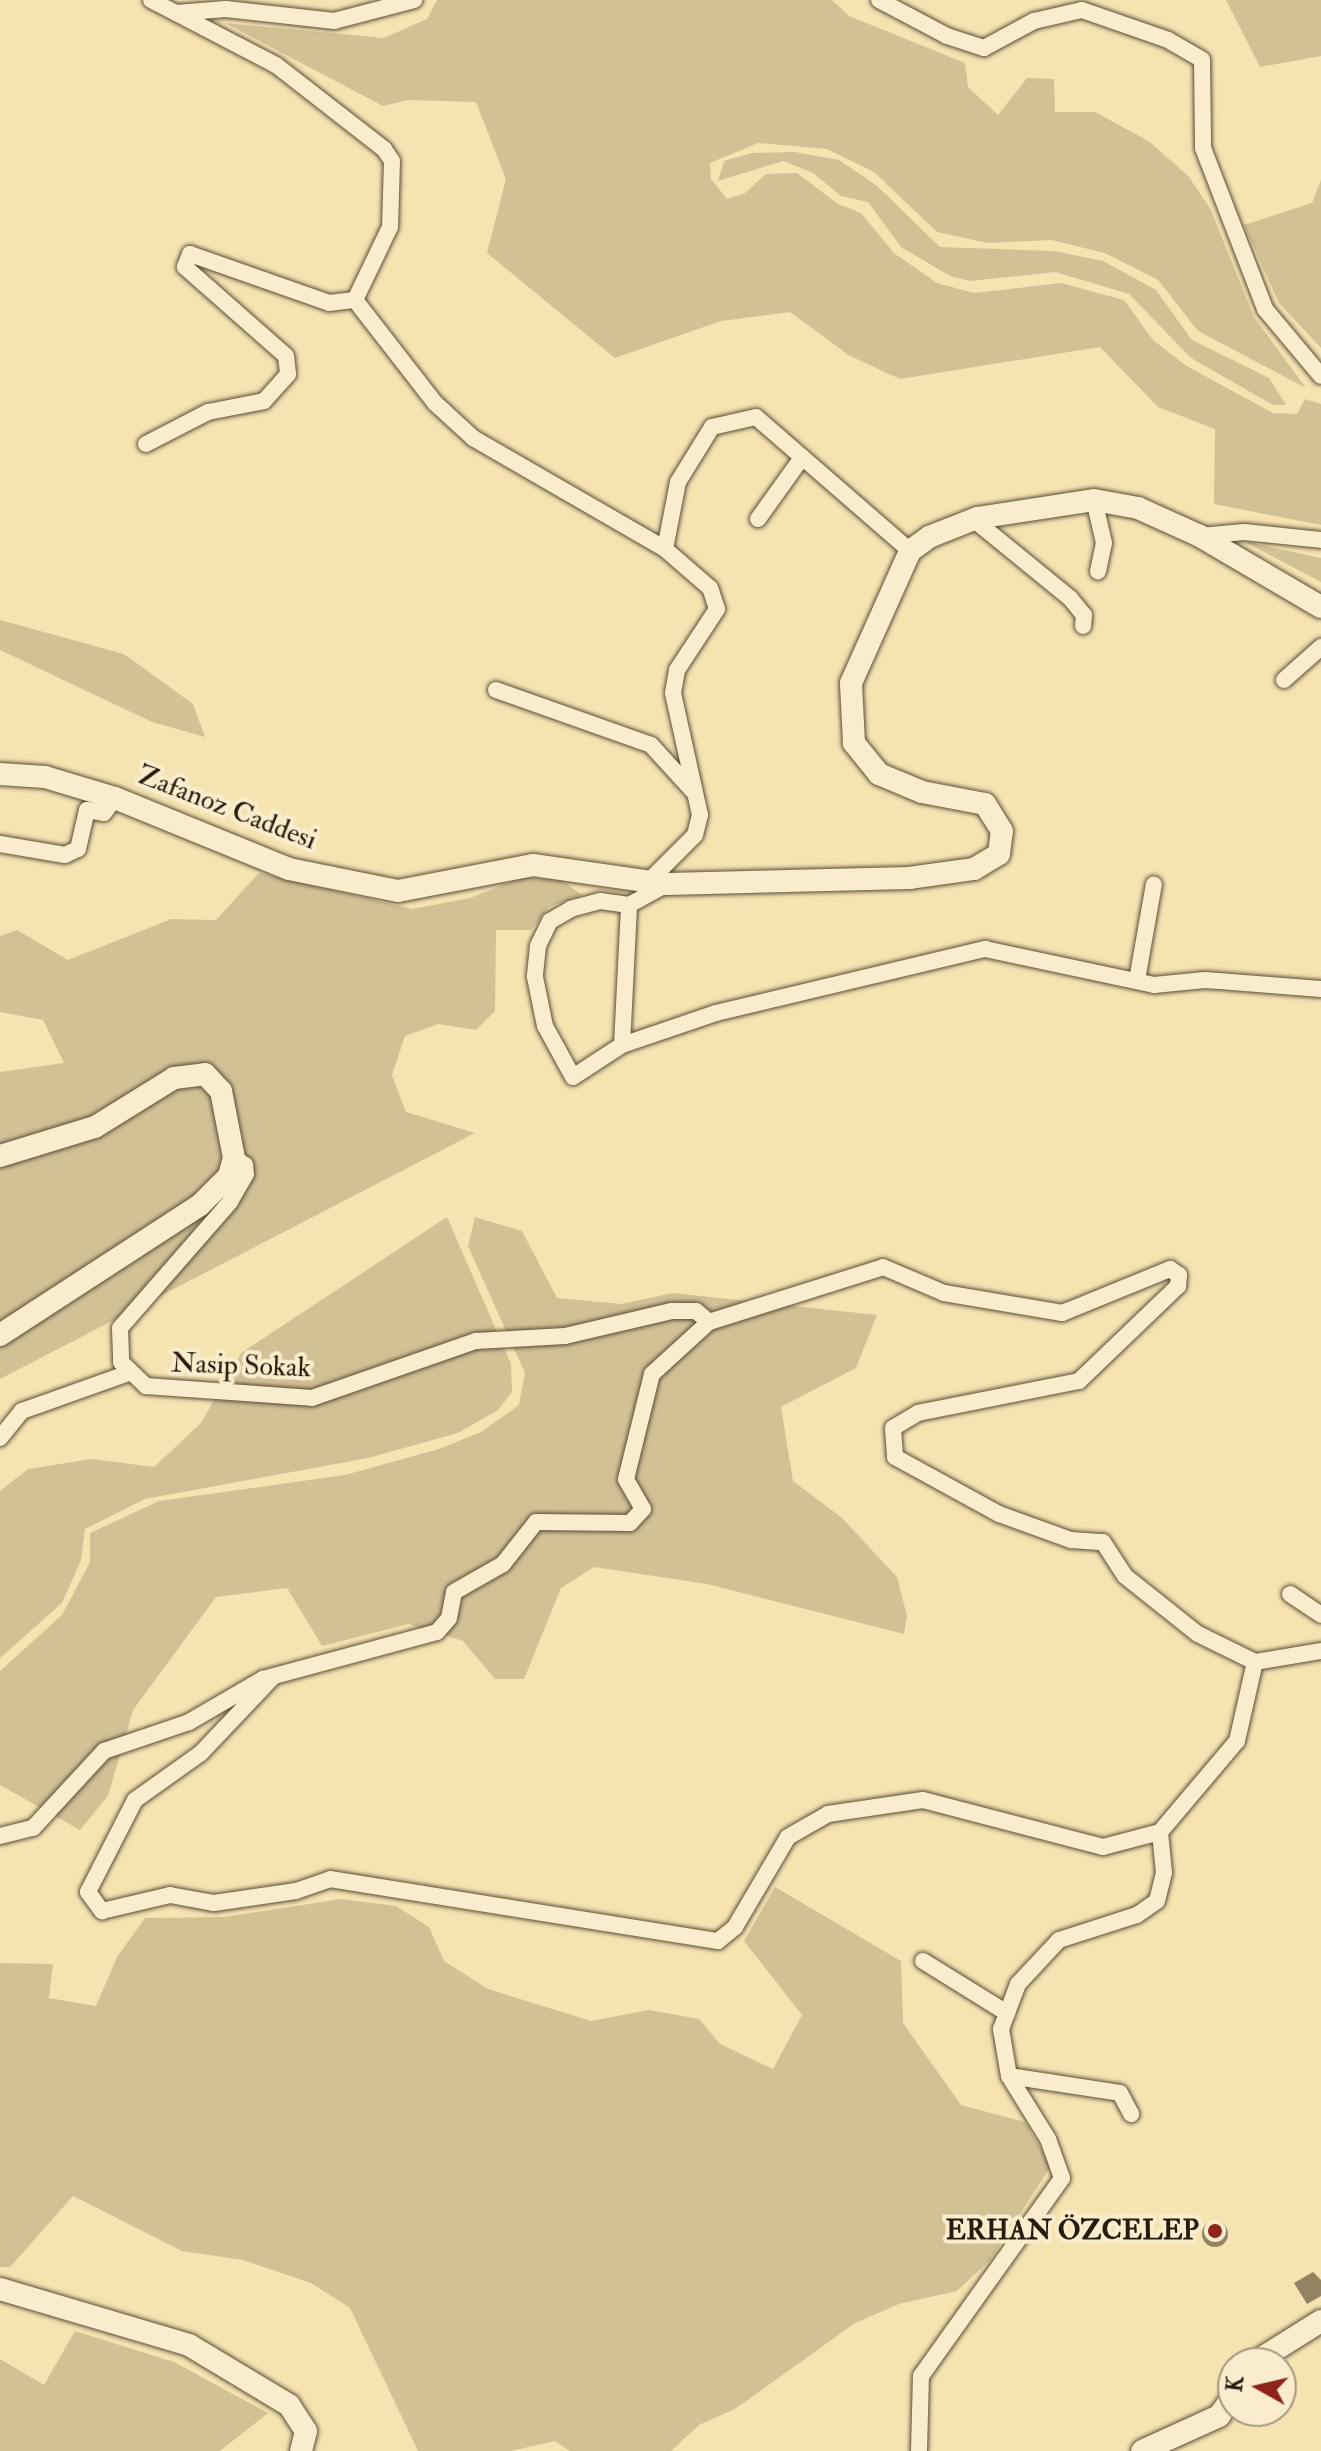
<!DOCTYPE html>
<meta charset="utf-8">
<style>
body{margin:0}
#map{position:relative;width:1321px;height:2451px;overflow:hidden;background:#f6e3b2;font-family:"IM FELL Double Pica",serif}
div>[style]{position:absolute}
[style*='--x']{left:calc(var(--x)*1px);top:calc(var(--y)*1px);width:calc(var(--w)*1px);rotate:calc(var(--a)*1deg)}
.green>*{inset:0;background:#d3c196}
.building>*{inset:0;background:#938363}
.round{border-radius:50%}
.roads{filter:drop-shadow(0 0 2px #5b4d37) drop-shadow(0 0 2px #5b4d37)}
.street>*{height:16px;margin:-8px;padding:0 8px;transform-origin:8px;border-radius:8px;background:#f9edcd}
.secondary>*{height:22px;margin:-11px;padding:0 11px;transform-origin:11px;border-radius:11px;background:#f9edcd}
.dots>*{width:22px;height:22px;translate:-50% -50%;box-sizing:border-box;border:4px solid #f9edcd;border-radius:50%}
span{translate:-50% -50%;white-space:nowrap;text-align:center;line-height:1.15;-webkit-text-stroke:8px #f9edcd;paint-order:stroke}
.street-label{font-size:28px;color:#271b0e}
.poi-label{font-size:28px;color:#271b0e;font-weight:700}
.right{translate:-100% -50%;text-align:right}
.north{position:absolute;left:1217px;top:2347px;width:80px;height:80px;box-sizing:border-box;background:#f9edcd;border:2px solid #a59981;border-radius:50%;rotate:278deg;font-size:22px;font-weight:700;line-height:32px;text-align:center;color:#271b0e}
.north::after{content:'';display:block;margin:auto;width:28px;height:36px;background:#8f2418;clip-path:polygon(50% 0,100% 100%,50% 72%,0 100%)}
</style>
<div id="map">
<div class="green">
<i style="clip-path:polygon(437px 0,832px 0,849px 16px,965px 63px,968px 87px,998px 115px,1027px 78px,1054px 79px,1055px 112px,1095px 112px,1150px 142px,1189px 177px,1210px 208px,1254px 317px,1306px 388px,1198px 331px,1158px 280px,1105px 253px,1051px 240px,987px 243px,937px 232px,874px 172px,827px 149px,758px 143px,710px 163px,711px 179px,727px 199px,745px 193px,766px 174px,797px 173px,838px 204px,861px 213px,894px 253px,937px 283px,974px 293px,1061px 283px,1124px 300px,1153px 340px,1185px 365px,1273px 413px,1297px 414px,1305px 399px,1321px 404px,1321px 525px,1214px 504px,1215px 429px,1158px 407px,1100px 347px,900px 379px,850px 356px,790px 312px,721px 321px,615px 358px,487px 253px,506px 179px,476px 102px,408px 100px,383px 106px,225px 23px,384px 38px,427px 19px)"></i>
<i style="clip-path:polygon(1226px 0,1321px 0,1321px 56px,1260px 67px)"></i>
<i style="clip-path:polygon(795px 152px,839px 160px,876px 185px,940px 247px,1054px 251px,1103px 261px,1156px 290px,1192px 340px,1269px 378px,1286px 405px,1273px 405px,1191px 358px,1129px 294px,1055px 272px,970px 281px,950px 276px,901px 247px,868px 202px,841px 196px,813px 173px,783px 161px,718px 181px,724px 161px,752px 153px)"></i>
<i style="clip-path:polygon(1321px 180px,1321px 348px,1279px 303px,1244px 225px,1312px 203px)"></i>
<i style="clip-path:polygon(1243px 541px,1321px 558px,1321px 582px)"></i>
<i style="clip-path:polygon(0 620px,124px 654px,193px 704px,205px 737px,152px 722px,0 650px)"></i>
<i style="clip-path:polygon(259px 873px,412px 909px,470px 898px,521px 878px,560px 879px,582px 895px,549px 907px,531px 930px,496px 930px,495px 1011px,476px 1030px,438px 1024px,405px 1036px,392px 1075px,406px 1112px,475px 1133px,0 1379px,0 1072px,64px 1063px,43px 1020px,0 1012px,0 936px,17px 930px,68px 960px,171px 919px,216px 920px)"></i>
<i style="clip-path:polygon(447px 1217px,511px 1364px,512px 1392px,498px 1410px,458px 1433px,368px 1458px,145px 1499px,85px 1529px,81px 1560px,62px 1603px,0 1658px,0 1491px,28px 1469px,92px 1459px,154px 1467px,201px 1423px,241px 1353px)"></i>
<i style="clip-path:polygon(475px 1217px,522px 1231px,557px 1298px,621px 1304px,673px 1293px,877px 1315px,856px 1368px,781px 1407px,793px 1481px,842px 1518px,897px 1577px,907px 1616px,904px 1634px,707px 1584px,594px 1567px,561px 1588px,524px 1679px,495px 1679px,463px 1641px,409px 1624px,322px 1646px,287px 1588px,216px 1597px,133px 1710px,108px 1796px,80px 1830px,0 1785px,0 1671px,62px 1615px,90px 1562px,90px 1533px,159px 1501px,345px 1475px,439px 1449px,481px 1432px,519px 1405px,525px 1373px,468px 1246px)"></i>
<i style="clip-path:polygon(775px 1887px,901px 1961px,903px 2023px,961px 2105px,1025px 2122px,1051px 2166px,990px 2260px,957px 2291px,899px 2304px,855px 2323px,735px 2409px,699px 2425px,671px 2451px,570px 2451px,555px 2441px,511px 2451px,418px 2451px,350px 2308px,311px 2283px,243px 2260px,182px 2251px,73px 2196px,10px 2267px,0 2267px,0 1963px,53px 1964px,49px 1998px,96px 2006px,117px 1957px,145px 1918px,224px 1917px,341px 1899px,396px 1906px,429px 1927px,444px 1961px,488px 1989px,591px 2021px,649px 2010px,699px 2019px,720px 2044px,773px 2069px,802px 2015px,744px 1941px)"></i>
<i style="clip-path:polygon(75px 2331px,174px 2362px,268px 2413px,220px 2451px,0 2451px,0 2359px,44px 2385px)"></i>
</div>
<div class="building">
<i class="round" style="left:1202px;top:2221px;width:26px;height:26px"></i>
<i style="clip-path:polygon(1313px 2272px,1321px 2280px,1321px 2296px,1307px 2304px,1294px 2283px)"></i>
</div>
<div class="roads">
<div class="street">
<i style="--x:151;--y:0;--w:141;--a:27.5"></i>
<i style="--x:276;--y:65;--w:137;--a:37.9"></i>
<i style="--x:384;--y:149;--w:14;--a:56"></i>
<i style="--x:392;--y:161;--w:66;--a:91.7"></i>
<i style="--x:390;--y:227;--w:81;--a:115.6"></i>
<i style="--x:355;--y:300;--w:130;--a:52.2"></i>
<i style="--x:435;--y:403;--w:52;--a:42.6"></i>
<i style="--x:473;--y:438;--w:222;--a:30"></i>
<i style="--x:665;--y:549;--w:68;--a:-79"></i>
<i style="--x:678;--y:482;--w:65;--a:-58.3"></i>
<i style="--x:712;--y:427;--w:45;--a:-12.8"></i>
<i style="--x:756;--y:417;--w:204;--a:41"></i>
<i style="--x:879;--y:0;--w:77;--a:27.9"></i>
<i style="--x:947;--y:36;--w:39;--a:18"></i>
<i style="--x:984;--y:48;--w:57;--a:-28.4"></i>
<i style="--x:1034;--y:21;--w:49;--a:-12.9"></i>
<i style="--x:1082;--y:10;--w:91;--a:19.2"></i>
<i style="--x:1168;--y:40;--w:39;--a:30"></i>
<i style="--x:1202;--y:60;--w:88;--a:89.3"></i>
<i style="--x:1203;--y:148;--w:173;--a:68.9"></i>
<i style="--x:1265;--y:309;--w:87;--a:50.1"></i>
<i style="--x:176;--y:13;--w:50;--a:-4.6"></i>
<i style="--x:226;--y:9;--w:109;--a:6.3"></i>
<i style="--x:334;--y:21;--w:83;--a:-14.7"></i>
<i style="--x:146;--y:444;--w:70;--a:-27.3"></i>
<i style="--x:208;--y:412;--w:57;--a:-11.1"></i>
<i style="--x:264;--y:401;--w:36;--a:-48"></i>
<i style="--x:288;--y:374;--w:18;--a:-96"></i>
<i style="--x:286;--y:356;--w:135;--a:-138.6"></i>
<i style="--x:185;--y:267;--w:14;--a:-69"></i>
<i style="--x:190;--y:254;--w:147;--a:19.4"></i>
<i style="--x:329;--y:303;--w:26;--a:-7"></i>
<i style="--x:1094;--y:500;--w:44;--a:76.9"></i>
<i style="--x:1104;--y:543;--w:29;--a:102"></i>
<i style="--x:758;--y:519;--w:74;--a:-54.4"></i>
<i style="--x:973;--y:519;--w:125;--a:39.2"></i>
<i style="--x:1070;--y:598;--w:22;--a:51"></i>
<i style="--x:1084;--y:615;--w:11;--a:95"></i>
<i style="--x:1200;--y:536;--w:44;--a:-5.2"></i>
<i style="--x:1244;--y:532;--w:77;--a:5.9"></i>
<i style="--x:1284;--y:680;--w:50;--a:-41.7"></i>
<i style="--x:496;--y:690;--w:164;--a:19.5"></i>
<i style="--x:651;--y:745;--w:62;--a:47.6"></i>
<i style="--x:0;--y:844;--w:66;--a:9.6"></i>
<i style="--x:65;--y:855;--w:14;--a:-25"></i>
<i style="--x:78;--y:849;--w:40;--a:-77"></i>
<i style="--x:87;--y:810;--w:17;--a:10"></i>
<i style="--x:104;--y:813;--w:19;--a:-54"></i>
<i style="--x:648;--y:882;--w:66;--a:-45"></i>
<i style="--x:695;--y:835;--w:21;--a:-76"></i>
<i style="--x:700;--y:815;--w:125;--a:-102.5"></i>
<i style="--x:673;--y:693;--w:23;--a:-80"></i>
<i style="--x:677;--y:670;--w:73;--a:-56.7"></i>
<i style="--x:717;--y:609;--w:22;--a:-108"></i>
<i style="--x:710;--y:588;--w:60;--a:-139.1"></i>
<i style="--x:629;--y:905;--w:29;--a:-172"></i>
<i style="--x:600;--y:901;--w:30;--a:165"></i>
<i style="--x:571;--y:909;--w:24;--a:150"></i>
<i style="--x:550;--y:921;--w:28;--a:116"></i>
<i style="--x:538;--y:946;--w:31;--a:96"></i>
<i style="--x:535;--y:977;--w:50;--a:78.5"></i>
<i style="--x:545;--y:1026;--w:58;--a:61.2"></i>
<i style="--x:573;--y:1077;--w:59;--a:-33.1"></i>
<i style="--x:622;--y:1045;--w:140;--a:-87.1"></i>
<i style="--x:629;--y:905;--w:43;--a:-28.9"></i>
<i style="--x:1137;--y:980;--w:97;--a:-80"></i>
<i style="--x:622;--y:1045;--w:99;--a:-18.8"></i>
<i style="--x:716;--y:1013;--w:277;--a:-13.4"></i>
<i style="--x:985;--y:949;--w:173;--a:12"></i>
<i style="--x:1154;--y:985;--w:51;--a:-5.6"></i>
<i style="--x:1205;--y:980;--w:116;--a:4.4"></i>
<i style="--x:234;--y:1158;--w:13;--a:32"></i>
<i style="--x:245;--y:1165;--w:9;--a:84"></i>
<i style="--x:246;--y:1174;--w:32;--a:120"></i>
<i style="--x:230;--y:1202;--w:167;--a:131.1"></i>
<i style="--x:120;--y:1328;--w:34;--a:88"></i>
<i style="--x:121;--y:1362;--w:35;--a:44"></i>
<i style="--x:146;--y:1386;--w:166;--a:4.1"></i>
<i style="--x:312;--y:1398;--w:174;--a:-19.2"></i>
<i style="--x:476;--y:1341;--w:89;--a:-3.2"></i>
<i style="--x:565;--y:1336;--w:110;--a:-13.2"></i>
<i style="--x:672;--y:1311;--w:24;--a:0"></i>
<i style="--x:696;--y:1311;--w:17;--a:40"></i>
<i style="--x:709;--y:1322;--w:182;--a:-17.5"></i>
<i style="--x:883;--y:1267;--w:66;--a:23.1"></i>
<i style="--x:944;--y:1293;--w:120;--a:9.6"></i>
<i style="--x:1062;--y:1313;--w:117;--a:-22.2"></i>
<i style="--x:1170;--y:1269;--w:11;--a:34"></i>
<i style="--x:1179;--y:1275;--w:11;--a:95"></i>
<i style="--x:1178;--y:1286;--w:137;--a:136.2"></i>
<i style="--x:1079;--y:1381;--w:164;--a:168.8"></i>
<i style="--x:918;--y:1413;--w:29;--a:149"></i>
<i style="--x:893;--y:1428;--w:29;--a:86"></i>
<i style="--x:895;--y:1457;--w:119;--a:28.7"></i>
<i style="--x:999;--y:1514;--w:77;--a:19.9"></i>
<i style="--x:1071;--y:1540;--w:32;--a:4"></i>
<i style="--x:1103;--y:1542;--w:40;--a:57.1"></i>
<i style="--x:1125;--y:1576;--w:93;--a:38.5"></i>
<i style="--x:1198;--y:1634;--w:64;--a:26.2"></i>
<i style="--x:0;--y:1438;--w:35;--a:-51"></i>
<i style="--x:22;--y:1411;--w:114;--a:-19.6"></i>
<i style="--x:1290;--y:1594;--w:37;--a:34"></i>
<i style="--x:273;--y:1677;--w:105;--a:133.5"></i>
<i style="--x:201;--y:1753;--w:81;--a:144.5"></i>
<i style="--x:135;--y:1800;--w:103;--a:117.1"></i>
<i style="--x:88;--y:1892;--w:24;--a:54"></i>
<i style="--x:102;--y:1911;--w:70;--a:-13.2"></i>
<i style="--x:170;--y:1895;--w:45;--a:10.3"></i>
<i style="--x:214;--y:1903;--w:83;--a:-8.3"></i>
<i style="--x:296;--y:1891;--w:36;--a:-19"></i>
<i style="--x:330;--y:1879;--w:393;--a:9.1"></i>
<i style="--x:718;--y:1941;--w:22;--a:-39"></i>
<i style="--x:735;--y:1927;--w:104;--a:-59.5"></i>
<i style="--x:788;--y:1837;--w:46;--a:-29.9"></i>
<i style="--x:828;--y:1814;--w:96;--a:-8.4"></i>
<i style="--x:923;--y:1800;--w:186;--a:14.6"></i>
<i style="--x:1103;--y:1847;--w:59;--a:-14.7"></i>
<i style="--x:0;--y:1836;--w:34;--a:-14"></i>
<i style="--x:33;--y:1828;--w:105;--a:-47.3"></i>
<i style="--x:104;--y:1751;--w:90;--a:-18.8"></i>
<i style="--x:189;--y:1722;--w:86;--a:-30.2"></i>
<i style="--x:263;--y:1679;--w:180;--a:-15.1"></i>
<i style="--x:437;--y:1632;--w:18;--a:-49"></i>
<i style="--x:449;--y:1618;--w:26;--a:-79"></i>
<i style="--x:454;--y:1592;--w:56;--a:-29.7"></i>
<i style="--x:503;--y:1564;--w:53;--a:-51.8"></i>
<i style="--x:536;--y:1522;--w:94;--a:0.6"></i>
<i style="--x:630;--y:1523;--w:19;--a:-47"></i>
<i style="--x:643;--y:1509;--w:34;--a:-120"></i>
<i style="--x:626;--y:1479;--w:108;--a:-76.1"></i>
<i style="--x:652;--y:1374;--w:77;--a:-42.4"></i>
<i style="--x:923;--y:1961;--w:99;--a:31.8"></i>
<i style="--x:1009;--y:2076;--w:112;--a:8.7"></i>
<i style="--x:1120;--y:2093;--w:24;--a:62"></i>
<i style="--x:919;--y:2451;--w:75;--a:-88.5"></i>
<i style="--x:921;--y:2376;--w:243;--a:-54.5"></i>
<i style="--x:1062;--y:2178;--w:41;--a:-109.7"></i>
<i style="--x:1048;--y:2139;--w:74;--a:-121.8"></i>
<i style="--x:1009;--y:2076;--w:48;--a:-99.7"></i>
<i style="--x:1001;--y:2029;--w:48;--a:-69.3"></i>
<i style="--x:1018;--y:1984;--w:60;--a:-47"></i>
<i style="--x:1059;--y:1940;--w:82;--a:-17.8"></i>
<i style="--x:1137;--y:1915;--w:24;--a:-35"></i>
<i style="--x:1157;--y:1901;--w:29;--a:-76"></i>
<i style="--x:1164;--y:1873;--w:41;--a:-95.6"></i>
<i style="--x:1160;--y:1832;--w:119;--a:-49.8"></i>
<i style="--x:1237;--y:1741;--w:81;--a:-77.2"></i>
<i style="--x:1255;--y:1662;--w:67;--a:-9.5"></i>
</div>
<div class="secondary">
<i style="--x:0;--y:774;--w:45;--a:3.8"></i>
<i style="--x:45;--y:777;--w:73;--a:16.7"></i>
<i style="--x:115;--y:798;--w:188;--a:22.2"></i>
<i style="--x:289;--y:869;--w:111;--a:11.4"></i>
<i style="--x:398;--y:891;--w:137;--a:-10.9"></i>
<i style="--x:533;--y:865;--w:135;--a:8.1"></i>
<i style="--x:667;--y:884;--w:242;--a:-1.4"></i>
<i style="--x:909;--y:878;--w:66;--a:-7.9"></i>
<i style="--x:974;--y:869;--w:29;--a:-31"></i>
<i style="--x:999;--y:854;--w:23;--a:-83"></i>
<i style="--x:1002;--y:831;--w:32;--a:-122"></i>
<i style="--x:985;--y:804;--w:64;--a:-169.2"></i>
<i style="--x:922;--y:792;--w:47;--a:-157.3"></i>
<i style="--x:879;--y:774;--w:40;--a:-129"></i>
<i style="--x:854;--y:743;--w:60;--a:-92.9"></i>
<i style="--x:851;--y:683;--w:145;--a:-65.9"></i>
<i style="--x:910;--y:551;--w:24;--a:-36"></i>
<i style="--x:929;--y:537;--w:52;--a:-21.6"></i>
<i style="--x:977;--y:518;--w:118;--a:-8.7"></i>
<i style="--x:1094;--y:500;--w:45;--a:10.3"></i>
<i style="--x:1138;--y:508;--w:68;--a:24.3"></i>
<i style="--x:1200;--y:536;--w:140;--a:30.4"></i>
<i style="--x:0;--y:1156;--w:99;--a:-17"></i>
<i style="--x:95;--y:1127;--w:93;--a:-31.8"></i>
<i style="--x:174;--y:1078;--w:31;--a:-7"></i>
<i style="--x:205;--y:1074;--w:23;--a:47"></i>
<i style="--x:221;--y:1091;--w:68;--a:79"></i>
<i style="--x:234;--y:1158;--w:19;--a:106"></i>
<i style="--x:229;--y:1176;--w:41;--a:135"></i>
<i style="--x:200;--y:1205;--w:239;--a:147"></i>
<i style="--x:0;--y:2289;--w:197;--a:16.5"></i>
<i style="--x:189;--y:2345;--w:117;--a:31"></i>
<i style="--x:289;--y:2405;--w:31;--a:57"></i>
<i style="--x:306;--y:2431;--w:21;--a:104"></i>
<i style="--x:1254;--y:2363;--w:79;--a:-32.1"></i>
<i style="--x:1142;--y:2451;--w:85;--a:-24.4"></i>
<i style="--x:1219;--y:2416;--w:24;--a:-54"></i>
</div>
</div>
<div class="dots">
<i style="left:1215px;top:2231px;background:#8f2418"></i>
</div>
<div class="street-label">
<span style="left:227px;top:808px;rotate:21deg">Zafanoz Caddesi</span>
<span style="left:241px;top:1366px;rotate:2deg">Nasip Sokak</span>
</div>
<div class="poi-label">
<span class="right" style="left:1199px;top:2231px">ERHAN ÖZCELEP</span>
</div>
<div class="north">K</div>
</div>
